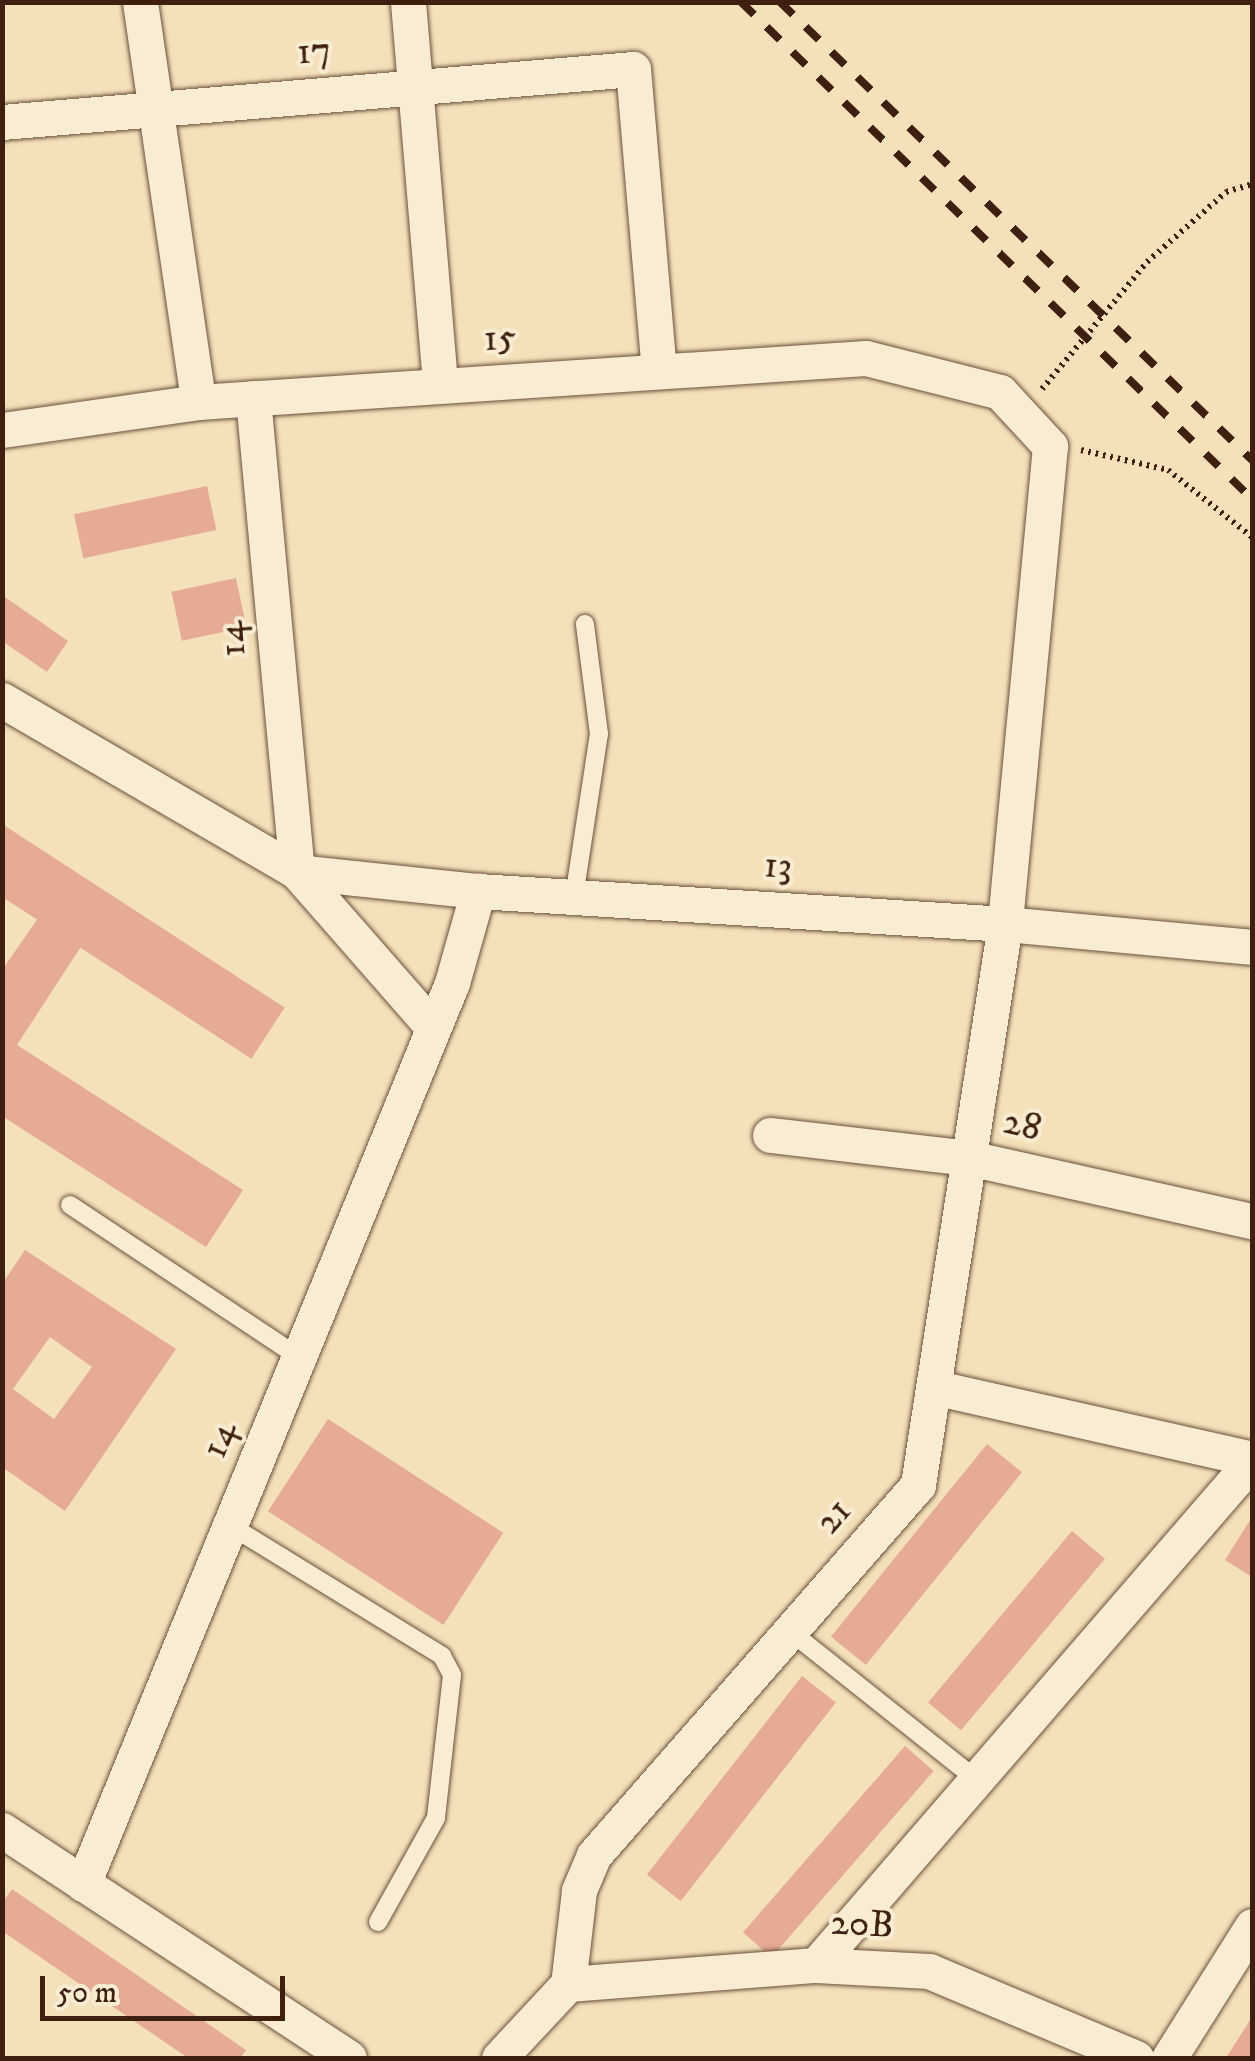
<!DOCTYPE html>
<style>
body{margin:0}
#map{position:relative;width:1255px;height:2061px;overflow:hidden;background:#f4e1ba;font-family:"IM FELL DW Pica",serif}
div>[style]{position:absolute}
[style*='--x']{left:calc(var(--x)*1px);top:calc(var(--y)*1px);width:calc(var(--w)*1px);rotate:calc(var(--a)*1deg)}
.building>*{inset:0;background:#e5ab95;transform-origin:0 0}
.path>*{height:6px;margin-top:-3px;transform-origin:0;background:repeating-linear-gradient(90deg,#3e1f10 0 2.5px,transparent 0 7.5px)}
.roads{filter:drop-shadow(0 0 2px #6c503a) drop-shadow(0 0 2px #6c503a)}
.lane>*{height:18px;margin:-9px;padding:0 9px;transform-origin:9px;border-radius:9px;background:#f8ecd2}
.street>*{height:35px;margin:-17.5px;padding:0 17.5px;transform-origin:17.5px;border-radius:17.5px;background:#f8ecd2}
.rail>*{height:8px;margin-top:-4px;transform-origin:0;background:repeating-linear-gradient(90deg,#3e1f10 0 18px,transparent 0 36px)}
span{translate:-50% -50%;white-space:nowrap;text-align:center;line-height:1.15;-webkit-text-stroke:8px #f8ecd2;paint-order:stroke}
.street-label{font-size:38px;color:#3e1f10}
.frame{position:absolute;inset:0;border:5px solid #3e1f10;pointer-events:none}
.scale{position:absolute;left:40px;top:1976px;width:245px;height:45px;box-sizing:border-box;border:5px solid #3e1f10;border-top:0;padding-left:12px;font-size:30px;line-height:35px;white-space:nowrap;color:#3e1f10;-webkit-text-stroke:8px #f8ecd2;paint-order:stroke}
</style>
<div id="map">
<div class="building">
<i style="left:207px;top:486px;width:45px;height:136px;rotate:78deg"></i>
<i style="left:236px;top:578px;width:50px;height:66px;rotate:78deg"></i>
<i style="clip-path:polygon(2px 595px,68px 641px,47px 672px,2px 641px)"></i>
<i style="left:2px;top:824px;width:337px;height:61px;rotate:33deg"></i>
<i style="clip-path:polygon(41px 914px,84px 942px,17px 1045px,243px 1190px,206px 1247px,2px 1116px,2px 970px)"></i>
<i style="clip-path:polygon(evenodd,25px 1250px,176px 1349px,65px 1511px,2px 1467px,2px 1284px,25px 1250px,50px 1337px,92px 1367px,54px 1419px,13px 1389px,50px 1337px)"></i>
<i style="left:328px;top:1419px;width:209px;height:110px;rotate:33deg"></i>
<i style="left:987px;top:1444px;width:45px;height:248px;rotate:39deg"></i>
<i style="clip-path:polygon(1252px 1517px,1252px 1577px,1225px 1560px)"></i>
<i style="left:1072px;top:1531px;width:43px;height:224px;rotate:40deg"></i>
<i style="left:802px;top:1676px;width:43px;height:252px;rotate:38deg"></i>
<i style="left:905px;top:1746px;width:38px;height:247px;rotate:41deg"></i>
<i style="clip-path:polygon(12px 1889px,246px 2050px,240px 2058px,188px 2058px,2px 1931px,2px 1903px)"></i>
<i style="clip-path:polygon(1252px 2017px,1252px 2058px,1226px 2058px)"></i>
</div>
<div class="path">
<i style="--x:1042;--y:389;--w:165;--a:-50.4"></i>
<i style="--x:1147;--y:262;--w:106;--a:-41.5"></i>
<i style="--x:1226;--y:192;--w:27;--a:-17"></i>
<i style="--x:1081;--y:450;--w:89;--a:12.9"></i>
<i style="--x:1168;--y:470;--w:107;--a:38.6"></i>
</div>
<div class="roads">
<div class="lane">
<i style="--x:574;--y:897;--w:165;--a:-81.3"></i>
<i style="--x:599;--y:734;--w:111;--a:-97.3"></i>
<i style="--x:70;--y:1205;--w:276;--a:33.6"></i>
<i style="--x:231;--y:1526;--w:248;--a:31.6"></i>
<i style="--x:442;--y:1656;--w:21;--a:62"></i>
<i style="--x:452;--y:1675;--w:144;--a:96.4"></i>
<i style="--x:436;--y:1818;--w:119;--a:119.1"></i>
<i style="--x:791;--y:1632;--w:238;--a:38.5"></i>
</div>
<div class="street">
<i style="--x:140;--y:2;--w:404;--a:81.7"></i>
<i style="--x:408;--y:2;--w:385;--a:85.2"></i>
<i style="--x:2;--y:122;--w:633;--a:-4.8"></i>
<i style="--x:633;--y:69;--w:303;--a:85.1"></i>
<i style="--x:253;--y:398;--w:476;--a:84.7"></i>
<i style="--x:297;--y:872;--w:182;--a:6"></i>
<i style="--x:478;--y:891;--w:528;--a:3.58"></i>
<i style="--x:1005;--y:924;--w:248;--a:5.3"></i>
<i style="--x:2;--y:430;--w:198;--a:-8.1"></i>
<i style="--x:198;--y:402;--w:669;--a:-3.77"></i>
<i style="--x:866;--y:358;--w:138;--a:14.2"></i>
<i style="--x:1000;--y:392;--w:74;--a:47.2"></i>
<i style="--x:1050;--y:446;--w:480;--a:95.4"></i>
<i style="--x:1005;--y:924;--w:568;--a:98.82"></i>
<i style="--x:918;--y:1485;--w:492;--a:131.2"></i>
<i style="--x:594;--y:1855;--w:39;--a:113"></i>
<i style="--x:579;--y:1891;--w:94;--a:96.7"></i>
<i style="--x:568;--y:1984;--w:101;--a:133"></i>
<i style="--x:2;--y:700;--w:341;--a:30.2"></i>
<i style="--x:297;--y:872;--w:205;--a:48.8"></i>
<i style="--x:770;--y:1135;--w:200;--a:6.6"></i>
<i style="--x:969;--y:1158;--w:290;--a:12.6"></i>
<i style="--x:933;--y:1387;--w:327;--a:12.7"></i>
<i style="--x:2;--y:1830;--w:415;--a:33.3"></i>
<i style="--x:83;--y:1884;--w:974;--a:-67.73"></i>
<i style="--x:452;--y:983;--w:96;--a:-74.2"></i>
<i style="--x:816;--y:1965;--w:666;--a:-49.14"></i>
<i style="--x:568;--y:1984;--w:249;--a:-4.4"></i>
<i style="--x:816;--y:1965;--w:113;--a:3"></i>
<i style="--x:929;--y:1971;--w:225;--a:22.8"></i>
<i style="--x:1169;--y:2058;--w:156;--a:-57.8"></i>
</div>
</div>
<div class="rail">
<i style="--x:741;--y:2;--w:713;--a:44.2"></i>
<i style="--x:780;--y:2;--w:658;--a:44.14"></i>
</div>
<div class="street-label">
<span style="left:314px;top:52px;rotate:-5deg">17</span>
<span style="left:500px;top:339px;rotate:-4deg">15</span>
<span style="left:233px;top:639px;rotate:-95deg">14</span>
<span style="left:778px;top:867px;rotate:4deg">13</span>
<span style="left:1022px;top:1126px;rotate:13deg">28</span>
<span style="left:220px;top:1440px;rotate:-68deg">14</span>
<span style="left:834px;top:1517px;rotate:-49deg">21</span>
<span style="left:862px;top:1925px;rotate:3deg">20B</span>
</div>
<div class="frame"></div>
<div class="scale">50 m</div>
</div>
